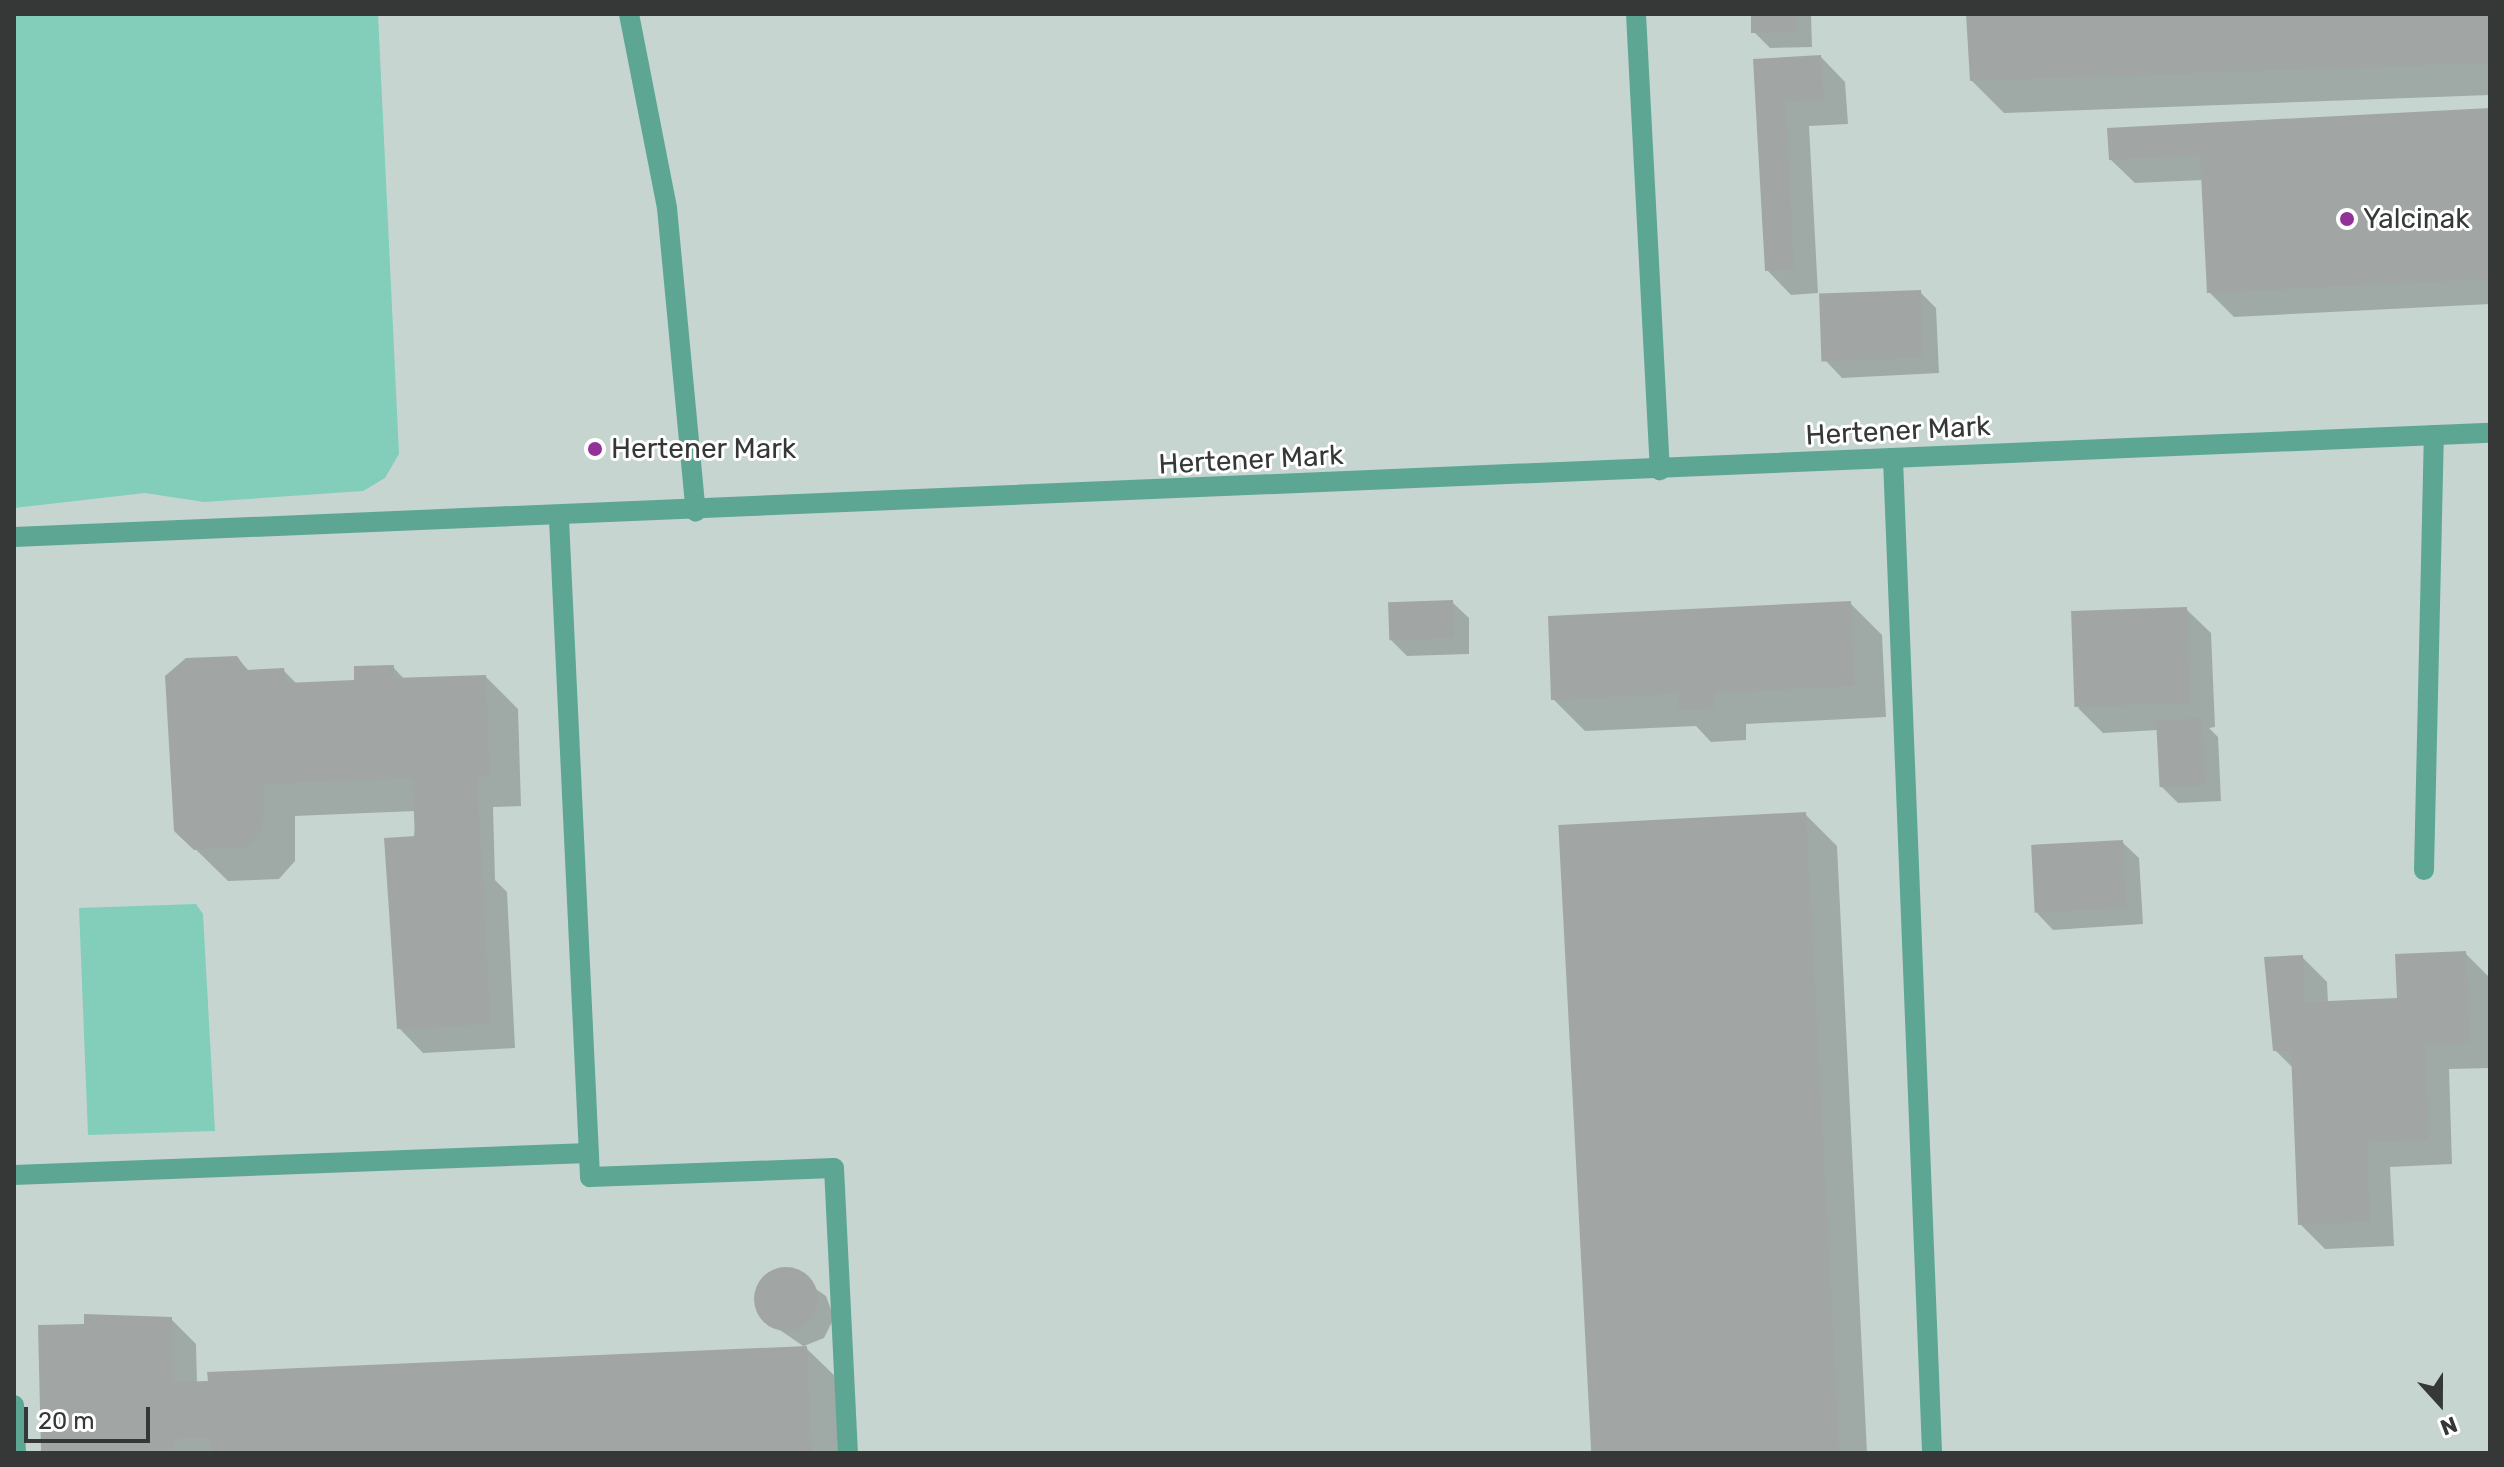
<!DOCTYPE html>
<style>
body{margin:0}
#map{position:relative;width:2504px;height:1467px;overflow:hidden;background:#dbe1df;font-family:Rubik,sans-serif}
div>[style]{position:absolute}
[style*='--x']{left:calc(var(--x)*1px);top:calc(var(--y)*1px);width:calc(var(--w)*1px);rotate:calc(var(--a)*1deg)}
.built>*{inset:0;background:#c7d5d1;transform-origin:0 0}
.green>*{inset:0;background:#82ceba}
.shadow>*{inset:0;background:#0003}
.building>*{inset:0;background:#a1a6a4;transform-origin:0 0}
.round{border-radius:50%}
.minor>*{height:20px;margin:-10px;padding:0 10px;transform-origin:10px;border-radius:10px;background:#5ea694}
.dots>*{width:22px;height:22px;translate:-50% -50%;box-sizing:border-box;border:4px solid #fff;border-radius:50%}
span{translate:-50% -50%;white-space:nowrap;text-align:center;line-height:1.15;-webkit-text-stroke:6px #fff;paint-order:stroke}
.poi-label{font-size:28px;color:#363838}
.left{translate:0 -50%;text-align:left}
.street-label{font-size:28px;color:#363838}
.frame{position:absolute;inset:0;border:16px solid #363838;pointer-events:none}
.north{position:absolute;left:2400px;top:1363px;width:80px;height:80px;-webkit-text-stroke:6px #fff;paint-order:stroke;rotate:159deg;font-size:22px;font-weight:700;line-height:32px;text-align:center;color:#363838}
.north::after{content:'';display:block;margin:auto;width:28px;height:36px;background:#363838;clip-path:polygon(50% 0,100% 100%,50% 72%,0 100%)}
.scale{position:absolute;left:24px;top:1407px;width:126px;height:36px;box-sizing:border-box;border:4px solid #363838;border-top:0;padding-left:10px;font-size:24px;line-height:28px;white-space:nowrap;color:#363838;-webkit-text-stroke:6px #fff;paint-order:stroke}
</style>
<div id="map">
<div class="built">
<i style="left:14px;top:14px;width:2476px;height:1439px"></i>
</div>
<div class="green">
<i style="clip-path:polygon(14px 14px,378px 14px,399px 454px,385px 478px,363px 491px,204px 502px,145px 493px,14px 508px)"></i>
<i style="clip-path:polygon(196px 904px,203px 914px,215px 1131px,88px 1135px,79px 908px)"></i>
</div>
<div class="shadow">
<i style="clip-path:polygon(1753px 14px,1811px 14px,1812px 47px,1770px 48px,1754px 32px)"></i>
<i style="clip-path:polygon(1968px 14px,2490px 14px,2490px 95px,2004px 113px,1972px 81px)"></i>
<i style="clip-path:polygon(1821px 57px,1845px 82px,1848px 124px,1809px 126px,1818px 293px,1791px 295px,1767px 270px,1756px 61px)"></i>
<i style="clip-path:polygon(2490px 110px,2490px 304px,2234px 317px,2209px 292px,2203px 180px,2135px 183px,2110px 159px)"></i>
<i style="clip-path:polygon(1920px 292px,1936px 308px,1939px 373px,1842px 378px,1826px 361px)"></i>
<i style="clip-path:polygon(1452px 602px,1469px 618px,1469px 654px,1407px 656px,1390px 639px)"></i>
<i style="clip-path:polygon(1850px 603px,1882px 635px,1886px 717px,1746px 724px,1746px 740px,1711px 742px,1696px 726px,1585px 731px,1553px 699px)"></i>
<i style="clip-path:polygon(2186px 609px,2211px 633px,2215px 727px,2209px 728px,2218px 737px,2221px 801px,2178px 803px,2162px 787px,2158px 730px,2103px 733px,2078px 708px)"></i>
<i style="clip-path:polygon(237px 658px,250px 672px,283px 670px,298px 685px,356px 682px,393px 667px,405px 680px,486px 677px,518px 709px,521px 806px,493px 807px,495px 880px,507px 892px,515px 1048px,423px 1053px,399px 1028px,416px 811px,295px 816px,295px 861px,279px 879px,228px 881px,176px 830px)"></i>
<i style="clip-path:polygon(1805px 814px,1837px 846px,1867px 1453px,1590px 1453px)"></i>
<i style="clip-path:polygon(2122px 842px,2139px 858px,2143px 924px,2053px 930px,2037px 913px)"></i>
<i style="clip-path:polygon(2465px 953px,2490px 978px,2490px 1068px,2449px 1069px,2452px 1164px,2390px 1167px,2394px 1246px,2325px 1249px,2300px 1224px,2294px 1069px,2275px 1050px,2302px 957px,2327px 982px,2328px 1003px,2399px 1000px)"></i>
<i style="clip-path:polygon(787px 1269px,826px 1296px,834px 1318px,824px 1338px,804px 1346px,839px 1380px,842px 1453px,43px 1451px,171px 1319px,196px 1344px,197px 1383px,806px 1348px,764px 1319px,756px 1297px,766px 1276px)"></i>
</div>
<div class="building">
<i style="left:1751px;top:14px;width:45px;height:19px"></i>
<i style="clip-path:polygon(1966px 14px,2490px 14px,2490px 63px,1970px 81px)"></i>
<i style="clip-path:polygon(1821px 55px,1824px 100px,1786px 102px,1794px 269px,1765px 271px,1753px 59px)"></i>
<i style="clip-path:polygon(2490px 108px,2490px 279px,2207px 293px,2200px 155px,2109px 160px,2107px 128px)"></i>
<i style="left:1921px;top:290px;width:68px;height:102px;rotate:88deg"></i>
<i style="left:1453px;top:600px;width:38px;height:65px;rotate:88deg"></i>
<i style="clip-path:polygon(1851px 601px,1855px 686px,1715px 693px,1715px 709px,1677px 710px,1677px 694px,1551px 700px,1548px 616px)"></i>
<i style="left:2187px;top:607px;width:96px;height:116px;rotate:88deg"></i>
<i style="clip-path:polygon(237px 656px,247px 670px,284px 668px,286px 683px,354px 680px,354px 666px,394px 665px,393px 678px,486px 675px,490px 775px,477px 776px,491px 1024px,397px 1029px,384px 838px,415px 836px,412px 778px,264px 784px,263px 828px,247px 847px,194px 850px,174px 831px,165px 676px,186px 658px)"></i>
<i style="left:2202px;top:718px;width:67px;height:46px;rotate:87deg"></i>
<i style="left:1806px;top:812px;width:642px;height:248px;rotate:87deg"></i>
<i style="left:2123px;top:840px;width:68px;height:92px;rotate:87deg"></i>
<i style="clip-path:polygon(2466px 951px,2470px 1043px,2425px 1045px,2429px 1140px,2367px 1143px,2370px 1222px,2298px 1225px,2291px 1051px,2273px 1051px,2264px 957px,2303px 955px,2305px 1002px,2397px 998px,2395px 954px)"></i>
<i class="round" style="left:754px;top:1267px;width:64px;height:64px"></i>
<i style="clip-path:polygon(84px 1314px,172px 1317px,173px 1382px,208px 1381px,207px 1372px,807px 1346px,812px 1453px,211px 1453px,210px 1438px,174px 1439px,175px 1449px,41px 1452px,38px 1325px,84px 1324px)"></i>
</div>
<div class="minor">
<i style="--x:629;--y:14;--w:198;--a:78.9"></i>
<i style="--x:667;--y:208;--w:305;--a:84.6"></i>
<i style="--x:1636;--y:14;--w:457;--a:87"></i>
<i style="--x:1893;--y:459;--w:995;--a:87.75"></i>
<i style="--x:559;--y:519;--w:659;--a:87.3"></i>
<i style="--x:590;--y:1177;--w:244;--a:-2.1"></i>
<i style="--x:834;--y:1168;--w:285;--a:87.2"></i>
<i style="--x:14;--y:537;--w:2478;--a:-2.41"></i>
<i style="--x:2424;--y:870;--w:435;--a:-88.7"></i>
<i style="--x:14;--y:1175;--w:575;--a:-2.19"></i>
<i style="--x:14;--y:1405;--w:48;--a:87.6"></i>
</div>
<div class="dots">
<i style="left:2347px;top:219px;background:#943198"></i>
<i style="left:595px;top:449px;background:#943198"></i>
</div>
<div class="poi-label">
<span class="left" style="left:2363px;top:219px">Yalcinak</span>
<span class="left" style="left:611px;top:449px">Hertener Mark</span>
</div>
<div class="street-label">
<span style="left:1898px;top:431px;rotate:-3deg">Hertener Mark</span>
<span style="left:1251px;top:460px;rotate:-3deg">Hertener Mark</span>
</div>
<div class="frame"></div>
<div class="north">N</div>
<div class="scale">20 m</div>
</div>
